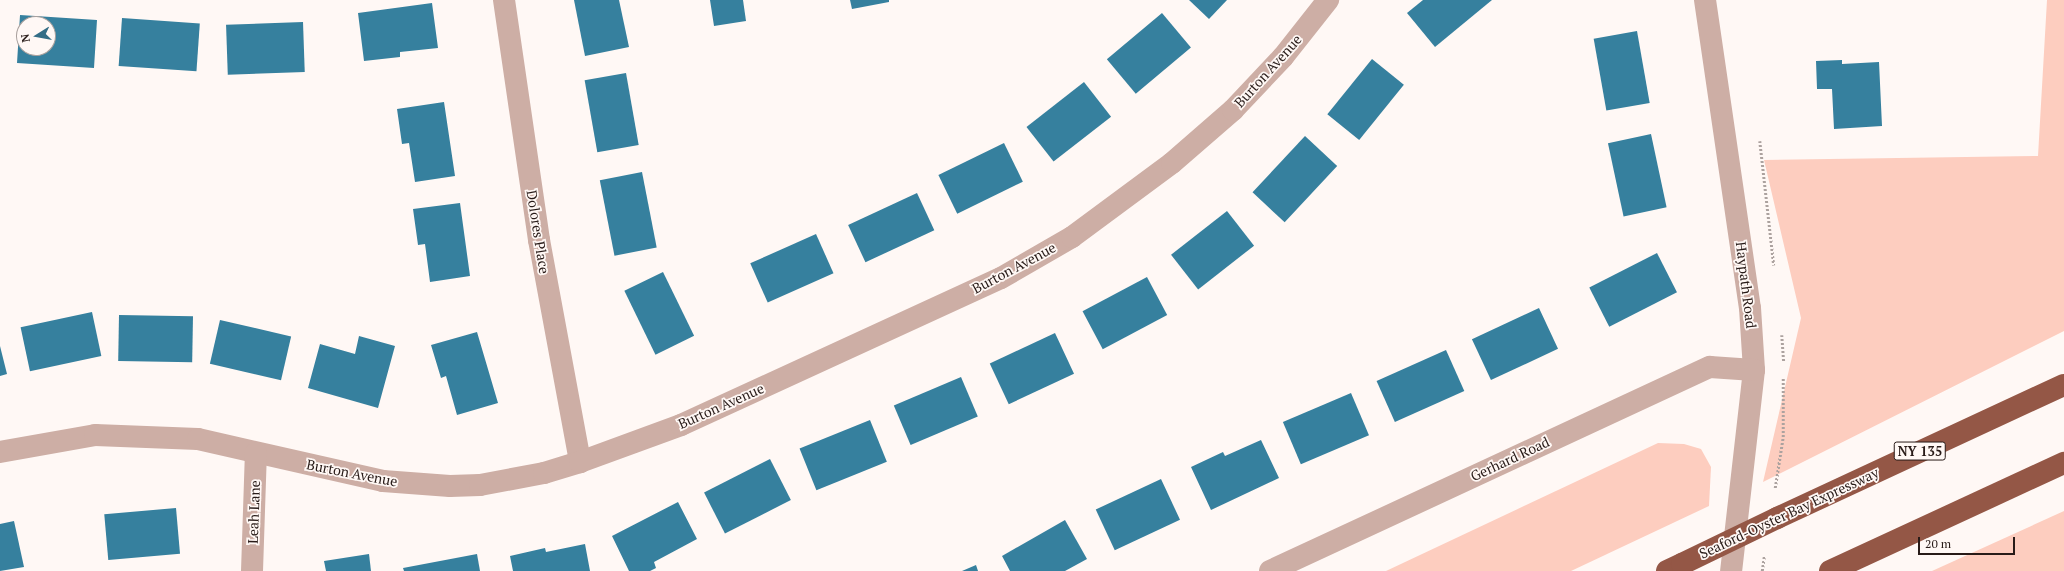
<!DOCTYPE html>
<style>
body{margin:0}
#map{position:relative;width:2064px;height:571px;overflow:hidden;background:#fff8f5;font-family:"PT Serif",serif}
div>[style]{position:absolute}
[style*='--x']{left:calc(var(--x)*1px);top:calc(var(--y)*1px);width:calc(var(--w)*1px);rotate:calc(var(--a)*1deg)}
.green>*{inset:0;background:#fdcdbf}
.building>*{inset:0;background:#36809e;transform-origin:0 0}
.path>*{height:2.5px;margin-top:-1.25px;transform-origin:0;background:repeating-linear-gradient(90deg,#aca29f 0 2px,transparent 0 4px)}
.minor>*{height:22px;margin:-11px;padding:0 11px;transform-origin:11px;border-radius:11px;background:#cdaea5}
.tertiary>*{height:22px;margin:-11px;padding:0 11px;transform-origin:11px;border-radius:11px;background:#cdaea5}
.motorway>*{height:22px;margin:-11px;padding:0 11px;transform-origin:11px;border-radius:11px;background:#945746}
.motorway-bridge>*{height:22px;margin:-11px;padding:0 11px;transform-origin:11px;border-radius:11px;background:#945746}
span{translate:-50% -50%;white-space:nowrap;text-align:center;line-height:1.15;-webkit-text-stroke:3.5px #fff8f5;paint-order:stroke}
.shield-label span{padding:1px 3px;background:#fff8f5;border:1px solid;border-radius:3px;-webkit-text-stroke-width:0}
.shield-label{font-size:13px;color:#281b18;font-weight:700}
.street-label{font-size:14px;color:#281b18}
.north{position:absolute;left:16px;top:16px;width:40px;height:40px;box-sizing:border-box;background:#fff8f5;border:1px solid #a9a09d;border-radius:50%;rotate:259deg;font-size:11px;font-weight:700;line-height:16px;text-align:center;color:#281b18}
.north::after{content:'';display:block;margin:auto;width:14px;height:18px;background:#336d86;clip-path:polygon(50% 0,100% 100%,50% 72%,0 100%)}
.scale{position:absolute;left:1918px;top:537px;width:97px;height:18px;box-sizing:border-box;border:2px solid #281b18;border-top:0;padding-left:5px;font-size:12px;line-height:14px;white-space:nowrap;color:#281b18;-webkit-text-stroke:3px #fff8f5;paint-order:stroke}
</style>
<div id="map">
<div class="green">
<i style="clip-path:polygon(2047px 0,2064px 0,2064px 331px,1763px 482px,1801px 318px,1764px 160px,2038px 156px)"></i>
<i style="clip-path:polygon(1658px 443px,1684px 444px,1701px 449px,1711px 467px,1709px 506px,1571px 571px,1386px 571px)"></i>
<i style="clip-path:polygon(2064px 511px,2064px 571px,1932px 571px)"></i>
</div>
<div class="building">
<i style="clip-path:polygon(574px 0,619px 0,629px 47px,585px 56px)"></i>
<i style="clip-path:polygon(710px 0,743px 0,746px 21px,714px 26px)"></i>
<i style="clip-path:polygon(850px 0,889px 0,889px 2px,852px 9px)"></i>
<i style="clip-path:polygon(1189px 0,1227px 0,1209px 19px)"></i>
<i style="clip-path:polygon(1423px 0,1492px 0,1435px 47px,1407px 13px)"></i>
<i style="clip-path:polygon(432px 3px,438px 48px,400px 52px,400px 57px,364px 61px,358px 13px)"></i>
<i style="left:1162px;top:13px;width:45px;height:72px;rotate:50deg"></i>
<i style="clip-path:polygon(evenodd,20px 15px,97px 20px,94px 68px,17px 63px,20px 15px,24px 24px,48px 24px,48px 48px,24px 48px,24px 24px)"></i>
<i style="left:122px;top:18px;width:78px;height:48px;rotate:4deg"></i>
<i style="left:303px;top:22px;width:50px;height:77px;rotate:88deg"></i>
<i style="left:1637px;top:31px;width:73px;height:44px;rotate:80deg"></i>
<i style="left:1372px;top:59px;width:41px;height:71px;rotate:39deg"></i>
<i style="clip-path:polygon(1842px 60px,1842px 64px,1879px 62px,1882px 126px,1834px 129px,1832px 89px,1817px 89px,1816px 61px)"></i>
<i style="left:626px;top:73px;width:73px;height:42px;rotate:80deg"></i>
<i style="left:1084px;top:82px;width:44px;height:73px;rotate:52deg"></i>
<i style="clip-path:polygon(444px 102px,455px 176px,415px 182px,409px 143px,402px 144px,397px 109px)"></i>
<i style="left:1651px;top:134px;width:75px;height:44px;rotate:78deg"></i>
<i style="left:1305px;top:136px;width:44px;height:77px;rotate:43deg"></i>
<i style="left:1004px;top:143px;width:43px;height:73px;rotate:64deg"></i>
<i style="left:642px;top:172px;width:77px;height:43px;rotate:79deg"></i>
<i style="left:917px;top:193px;width:41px;height:76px;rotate:65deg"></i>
<i style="clip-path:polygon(460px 203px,470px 276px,430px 282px,425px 244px,418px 245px,413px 209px)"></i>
<i style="left:1227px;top:211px;width:44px;height:71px;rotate:52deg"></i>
<i style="left:816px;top:234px;width:43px;height:72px;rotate:66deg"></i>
<i style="left:1657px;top:253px;width:44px;height:76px;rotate:63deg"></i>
<i style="left:663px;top:272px;width:71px;height:43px;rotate:64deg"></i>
<i style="left:1147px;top:277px;width:43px;height:73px;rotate:62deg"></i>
<i style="left:1539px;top:308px;width:45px;height:74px;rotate:65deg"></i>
<i style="left:92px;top:312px;width:45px;height:73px;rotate:78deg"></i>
<i style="left:119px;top:315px;width:74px;height:46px;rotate:1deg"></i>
<i style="left:220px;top:320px;width:73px;height:45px;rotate:13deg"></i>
<i style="clip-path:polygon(477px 332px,498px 403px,457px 415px,446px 376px,441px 378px,431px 345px)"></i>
<i style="left:1055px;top:333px;width:45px;height:72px;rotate:65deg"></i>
<i style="clip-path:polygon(359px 336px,395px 346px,378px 408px,308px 388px,320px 344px,355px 354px)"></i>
<i style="clip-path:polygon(0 346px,7px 374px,0 376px)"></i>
<i style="left:1446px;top:350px;width:45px;height:76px;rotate:66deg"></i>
<i style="left:961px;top:377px;width:43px;height:73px;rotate:67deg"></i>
<i style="left:1351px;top:393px;width:46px;height:74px;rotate:67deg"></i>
<i style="left:870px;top:420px;width:45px;height:76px;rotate:68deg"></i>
<i style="clip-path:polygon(1261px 440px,1279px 478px,1211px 510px,1191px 467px,1223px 452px,1225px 456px)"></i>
<i style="left:770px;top:459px;width:46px;height:74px;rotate:63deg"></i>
<i style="left:1161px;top:479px;width:45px;height:72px;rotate:65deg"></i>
<i style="clip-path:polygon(678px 502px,697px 539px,654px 562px,656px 568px,650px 571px,629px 571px,612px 536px)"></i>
<i style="left:176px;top:508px;width:46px;height:72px;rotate:85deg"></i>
<i style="clip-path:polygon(1065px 520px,1087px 559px,1065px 571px,1010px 571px,1002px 556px)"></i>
<i style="clip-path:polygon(14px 521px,24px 567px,0 571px,0 524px)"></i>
<i style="clip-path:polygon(585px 544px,590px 571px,513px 571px,510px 556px,545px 548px,546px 552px)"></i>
<i style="clip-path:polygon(369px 554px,371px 571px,326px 571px,324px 561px)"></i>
<i style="clip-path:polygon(477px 554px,480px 571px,404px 571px,403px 568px)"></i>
<i style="clip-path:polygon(976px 565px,978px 571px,962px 571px)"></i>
</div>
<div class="path">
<i style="--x:1760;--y:141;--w:125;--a:83.6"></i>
<i style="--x:1782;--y:335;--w:27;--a:86"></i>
<i style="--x:1775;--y:488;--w:52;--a:-81.1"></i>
<i style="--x:1783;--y:437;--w:60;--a:-90"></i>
<i style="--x:1762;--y:571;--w:15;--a:-82"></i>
</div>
<div class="minor">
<i style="--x:504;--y:0;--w:243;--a:81.7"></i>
<i style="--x:539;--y:240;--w:226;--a:79.5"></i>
<i style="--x:0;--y:452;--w:97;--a:-10.1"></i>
<i style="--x:95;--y:435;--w:103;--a:2.2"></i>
<i style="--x:198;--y:439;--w:190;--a:12.8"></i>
<i style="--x:383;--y:481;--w:67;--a:4.3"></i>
<i style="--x:450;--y:486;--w:30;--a:-2"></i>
<i style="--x:480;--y:485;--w:65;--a:-10.6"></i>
<i style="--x:544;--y:473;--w:38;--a:-17"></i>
<i style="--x:580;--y:462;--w:108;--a:-20.1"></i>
<i style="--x:681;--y:425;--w:352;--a:-24.7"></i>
<i style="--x:1001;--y:278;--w:82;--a:-30"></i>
<i style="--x:1072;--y:237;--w:124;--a:-36.5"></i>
<i style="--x:1172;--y:163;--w:81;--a:-41"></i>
<i style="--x:1233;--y:110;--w:73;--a:-46.7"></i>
<i style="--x:1283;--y:57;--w:73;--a:-51.7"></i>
<i style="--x:252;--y:571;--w:118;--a:-88.1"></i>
</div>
<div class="tertiary">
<i style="--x:1705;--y:0;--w:311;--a:81.7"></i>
<i style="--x:1750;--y:308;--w:62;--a:86.3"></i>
<i style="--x:1754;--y:370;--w:202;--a:96.5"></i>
<i style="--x:1270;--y:571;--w:485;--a:-24.9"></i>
<i style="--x:1710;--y:367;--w:44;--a:3.9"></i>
</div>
<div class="motorway">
<i style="--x:1777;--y:518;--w:316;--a:-24.9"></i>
<i style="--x:1667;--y:571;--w:17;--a:-25"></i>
<i style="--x:1830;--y:571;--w:258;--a:-24.8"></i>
</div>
<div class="motorway-bridge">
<i style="--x:1682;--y:564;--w:106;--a:-25.8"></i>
</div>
<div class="shield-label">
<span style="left:1920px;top:451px">NY 135</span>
</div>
<div class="street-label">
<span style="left:1268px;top:71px;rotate:-48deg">Burton Avenue</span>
<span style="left:538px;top:232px;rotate:81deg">Dolores Place</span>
<span style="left:1014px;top:268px;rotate:-28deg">Burton Avenue</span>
<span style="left:1746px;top:285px;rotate:83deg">Haypath Road</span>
<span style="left:721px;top:406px;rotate:-24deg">Burton Avenue</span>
<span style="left:1510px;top:459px;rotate:-25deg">Gerhard Road</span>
<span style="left:352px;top:473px;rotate:11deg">Burton Avenue</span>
<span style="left:254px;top:512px;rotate:-88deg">Leah Lane</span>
<span style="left:1789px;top:513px;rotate:-25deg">Seaford-Oyster Bay Expressway</span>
</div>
<div class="north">N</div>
<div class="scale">20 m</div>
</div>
